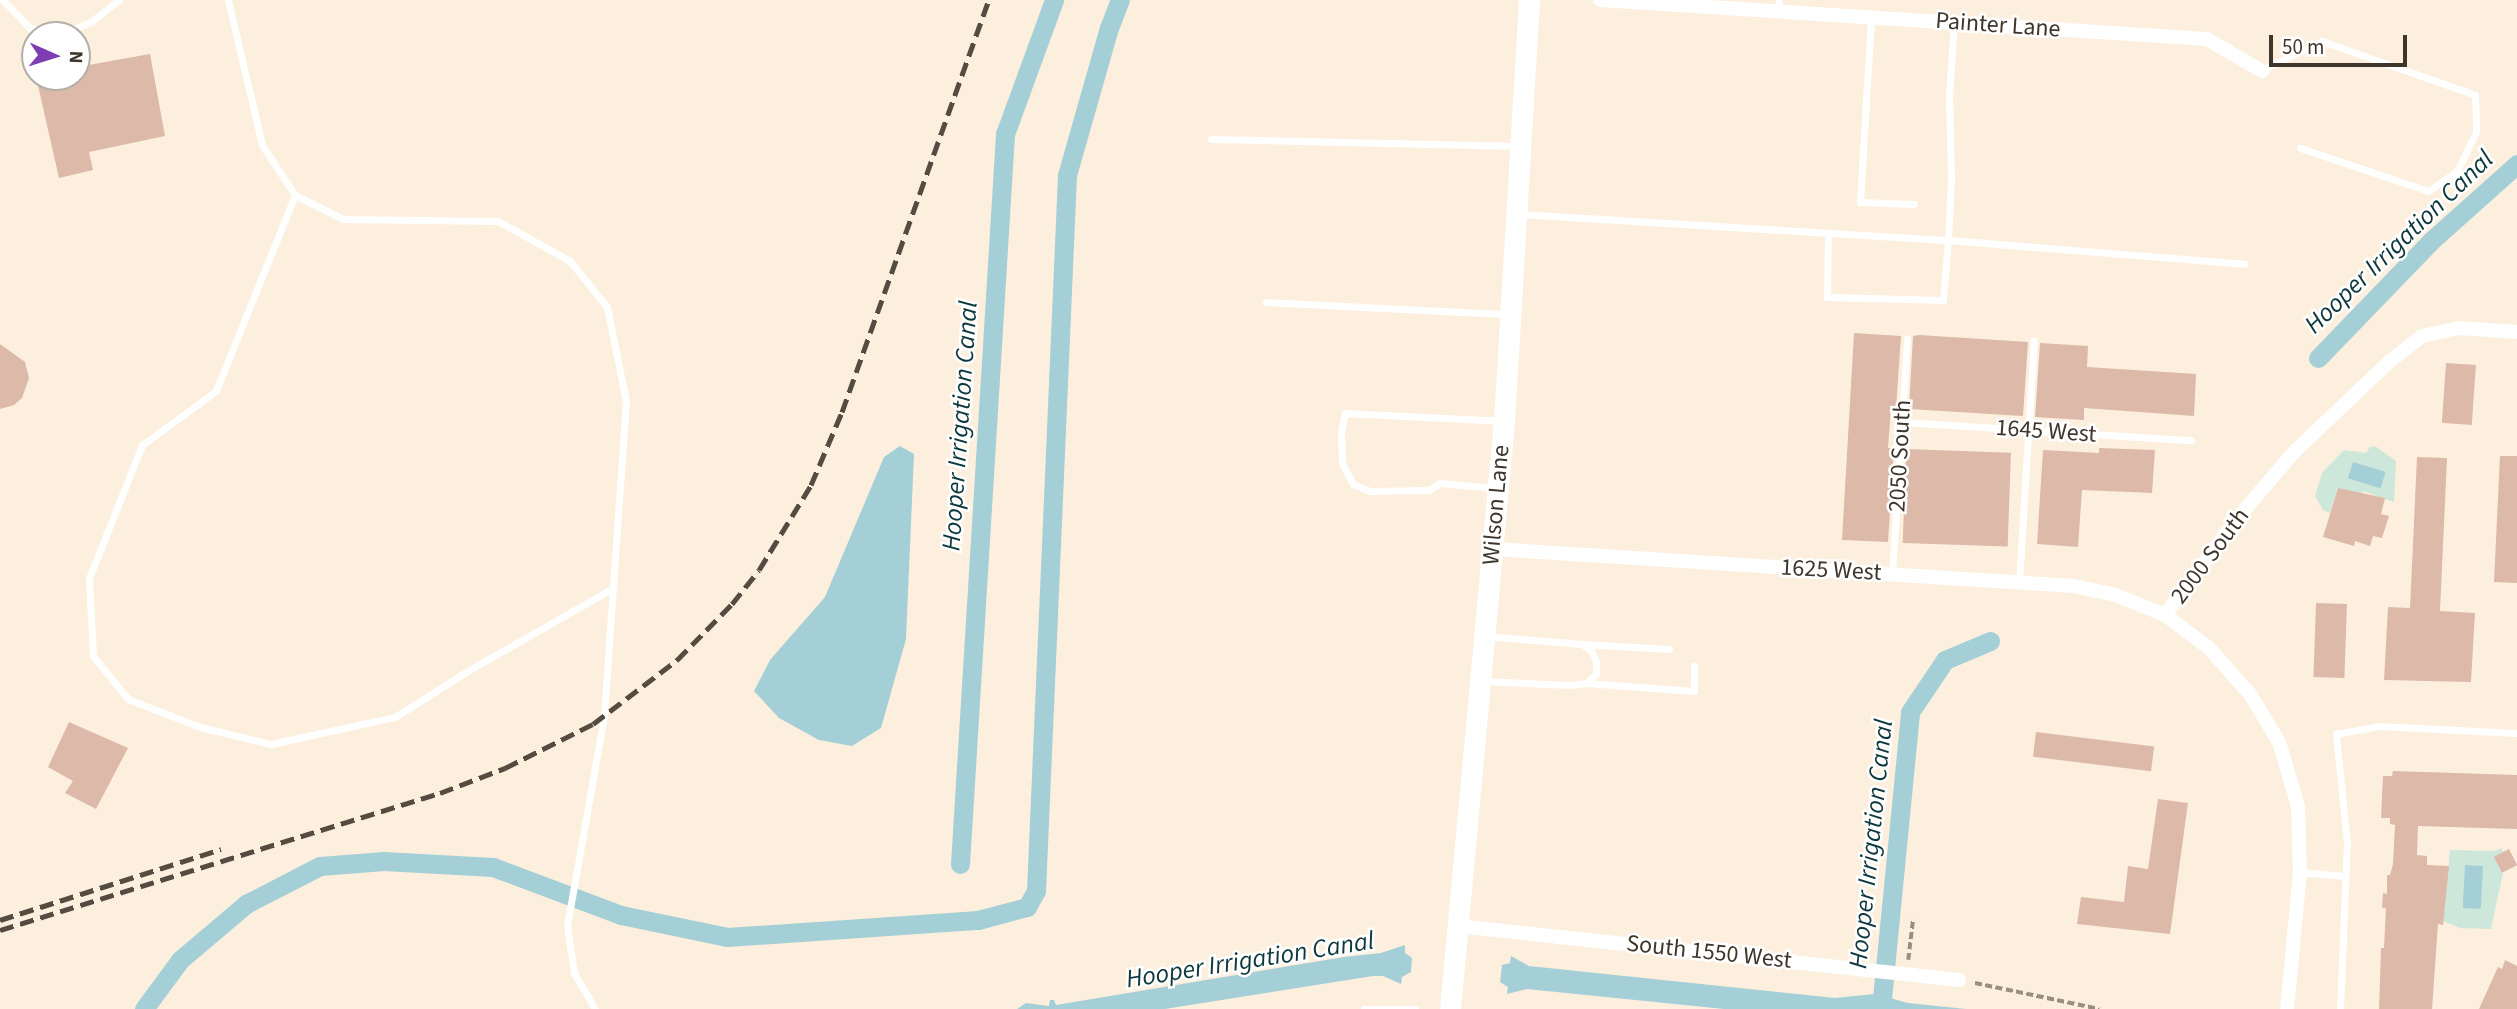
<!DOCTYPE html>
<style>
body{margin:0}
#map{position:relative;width:2517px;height:1009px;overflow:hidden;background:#fdefde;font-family:"Source Sans 3",sans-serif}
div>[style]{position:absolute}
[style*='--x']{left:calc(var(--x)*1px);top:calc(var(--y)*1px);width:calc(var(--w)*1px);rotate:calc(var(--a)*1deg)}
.green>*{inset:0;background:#cde7da}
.water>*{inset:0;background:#a4cfd6;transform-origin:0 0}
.canal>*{height:19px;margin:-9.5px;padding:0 9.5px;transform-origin:9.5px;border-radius:9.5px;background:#a4cfd6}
.building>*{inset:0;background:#dcb9a9;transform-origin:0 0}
.path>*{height:3.5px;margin-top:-1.75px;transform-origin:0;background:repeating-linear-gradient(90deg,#998e81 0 7px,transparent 0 10.5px)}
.lane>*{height:7px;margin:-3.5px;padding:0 3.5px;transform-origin:3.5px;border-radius:3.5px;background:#fff}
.street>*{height:14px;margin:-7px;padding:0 7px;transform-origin:7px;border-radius:7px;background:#fff}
.secondary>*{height:21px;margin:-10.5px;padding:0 10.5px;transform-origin:10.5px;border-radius:10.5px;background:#fff}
.rail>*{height:5px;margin-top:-2.5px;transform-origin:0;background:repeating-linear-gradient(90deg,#554c41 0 14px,transparent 0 21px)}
span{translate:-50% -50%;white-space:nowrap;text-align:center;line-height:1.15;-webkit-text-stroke:5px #fff;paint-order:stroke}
.street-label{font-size:24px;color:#3e362b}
.water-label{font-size:26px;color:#0c373c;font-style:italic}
.north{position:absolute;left:21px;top:21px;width:70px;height:70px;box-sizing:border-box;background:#fff;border:2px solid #b2afaa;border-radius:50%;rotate:93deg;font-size:19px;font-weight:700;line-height:28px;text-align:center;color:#3e362b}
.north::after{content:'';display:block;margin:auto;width:24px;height:32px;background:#7e3db2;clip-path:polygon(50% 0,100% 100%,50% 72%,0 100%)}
.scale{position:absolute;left:2269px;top:35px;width:138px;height:32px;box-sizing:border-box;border:4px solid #3e362b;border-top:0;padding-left:9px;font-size:21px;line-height:24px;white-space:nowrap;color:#3e362b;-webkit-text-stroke:5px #fff;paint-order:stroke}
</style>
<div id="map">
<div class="green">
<i style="clip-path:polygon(2375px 446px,2396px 461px,2394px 502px,2363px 491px,2362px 495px,2338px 488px,2330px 513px,2323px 510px,2315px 496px,2322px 473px,2344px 450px,2366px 453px,2370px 447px)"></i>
<i style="clip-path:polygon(2502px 848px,2503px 853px,2495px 858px,2503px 873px,2491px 929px,2460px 928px,2443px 921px,2450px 850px,2494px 851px)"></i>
</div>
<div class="water">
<i style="clip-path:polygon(900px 446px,914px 454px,906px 639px,881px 728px,852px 746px,819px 740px,779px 718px,754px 691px,770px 660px,825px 597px,884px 457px)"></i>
<i style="left:2353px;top:462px;width:34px;height:17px;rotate:17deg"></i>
<i style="left:2465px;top:865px;width:18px;height:43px;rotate:3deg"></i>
<i style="clip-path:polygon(1405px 945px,1405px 953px,1412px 958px,1411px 972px,1402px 977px,1401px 984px,1383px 976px,1373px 976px,1165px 1009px,1017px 1009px,1026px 1003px,1049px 1006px,1050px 1000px,1054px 1000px,1056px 1005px,1344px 957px,1381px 953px)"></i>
<i style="clip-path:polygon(1511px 956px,1529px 966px,1835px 998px,1875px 994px,1908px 1003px,1966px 1009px,1724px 1009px,1527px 989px,1507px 994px,1508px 987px,1500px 982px,1502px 965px,1510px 963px)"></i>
</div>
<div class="canal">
<i style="--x:2318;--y:358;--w:164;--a:-46"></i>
<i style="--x:2432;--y:240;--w:114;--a:-41.8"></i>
<i style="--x:960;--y:864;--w:731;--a:-86.47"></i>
<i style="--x:1005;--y:134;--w:143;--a:-69.9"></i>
<i style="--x:144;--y:1009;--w:61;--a:-53.7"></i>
<i style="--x:180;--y:960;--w:87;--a:-40.3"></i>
<i style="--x:246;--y:904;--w:83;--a:-27.2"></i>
<i style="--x:320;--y:866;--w:64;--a:-4.5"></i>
<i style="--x:384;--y:861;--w:109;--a:3.2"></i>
<i style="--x:493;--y:867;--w:137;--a:20.6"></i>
<i style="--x:621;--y:915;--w:108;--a:11.7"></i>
<i style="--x:727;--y:937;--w:252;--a:-3.9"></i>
<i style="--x:978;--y:920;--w:51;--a:-14.9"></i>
<i style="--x:1027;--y:907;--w:18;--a:-61"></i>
<i style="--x:1036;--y:891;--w:717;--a:-87.52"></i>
<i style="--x:1067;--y:175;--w:153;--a:-74.1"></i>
<i style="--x:1109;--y:28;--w:30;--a:-69"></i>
<i style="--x:1881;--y:1009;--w:298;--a:-84.4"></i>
<i style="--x:1910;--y:712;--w:63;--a:-56.1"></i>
<i style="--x:1945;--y:660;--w:49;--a:-22.9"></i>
</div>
<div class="building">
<i style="clip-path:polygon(150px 54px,165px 136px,89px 152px,93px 170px,59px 178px,36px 77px,85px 77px,83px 66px)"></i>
<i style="clip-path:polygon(1854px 333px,1901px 336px,1896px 408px,1891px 408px,1888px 448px,1894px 448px,1888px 542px,1842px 540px)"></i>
<i style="clip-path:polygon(1919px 335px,2028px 342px,2023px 416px,1909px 409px,1913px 336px)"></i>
<i style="clip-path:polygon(2040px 343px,2088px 346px,2087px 367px,2196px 374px,2194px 416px,2084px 408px,2084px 420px,2035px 417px)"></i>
<i style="clip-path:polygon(0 344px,25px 362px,29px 378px,22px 398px,14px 405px,0 409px)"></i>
<i style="left:2446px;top:363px;width:30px;height:60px;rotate:4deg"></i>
<i style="clip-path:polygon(2099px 448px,2155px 450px,2152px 493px,2082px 490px,2078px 547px,2037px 544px,2043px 450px,2099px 453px)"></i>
<i style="left:1906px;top:449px;width:105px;height:94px;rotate:2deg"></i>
<i style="clip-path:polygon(2500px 456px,2517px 456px,2517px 583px,2494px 582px)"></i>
<i style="clip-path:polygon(2417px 457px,2447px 458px,2440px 611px,2475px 613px,2471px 682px,2384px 680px,2388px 607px,2410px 608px)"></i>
<i style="clip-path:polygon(2338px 488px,2385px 498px,2381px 514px,2389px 516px,2382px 538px,2373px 536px,2370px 546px,2355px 541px,2354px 546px,2323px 537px)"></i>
<i style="left:2316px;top:603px;width:31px;height:74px;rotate:2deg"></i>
<i style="clip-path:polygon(69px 722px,128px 748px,96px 809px,65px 793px,73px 781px,48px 767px)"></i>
<i style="left:2036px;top:732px;width:119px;height:25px;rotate:7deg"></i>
<i style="clip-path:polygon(2393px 771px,2517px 775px,2517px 829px,2418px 826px,2417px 855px,2427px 856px,2427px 865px,2449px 866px,2443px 925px,2438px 924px,2432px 1009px,2379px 1009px,2381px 948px,2384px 948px,2386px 908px,2382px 908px,2383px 893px,2387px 894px,2387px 875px,2390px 875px,2393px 864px,2395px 825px,2390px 824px,2390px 818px,2381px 818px,2383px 776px,2392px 776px)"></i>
<i style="clip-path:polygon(2158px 799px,2188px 803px,2170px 934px,2077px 924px,2081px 897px,2124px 902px,2128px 866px,2148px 869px)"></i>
<i style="left:2509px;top:849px;width:18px;height:17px;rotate:63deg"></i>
<i style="clip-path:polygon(2505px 960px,2517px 966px,2517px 1009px,2479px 1009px,2498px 967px,2502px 969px)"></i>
</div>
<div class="path">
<i style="--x:1908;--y:960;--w:42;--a:-83.2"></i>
<i style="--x:1975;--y:983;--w:127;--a:11.8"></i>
</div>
<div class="lane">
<i style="--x:3;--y:0;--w:39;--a:46"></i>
<i style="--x:30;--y:28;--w:32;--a:13"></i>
<i style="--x:61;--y:35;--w:34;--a:-24"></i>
<i style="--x:92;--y:21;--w:34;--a:-38"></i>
<i style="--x:228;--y:0;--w:149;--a:76.8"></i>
<i style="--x:262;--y:145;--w:60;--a:56.6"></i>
<i style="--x:295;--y:195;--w:54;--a:26.6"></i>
<i style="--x:343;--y:219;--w:155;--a:0.7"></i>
<i style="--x:498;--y:221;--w:82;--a:29.1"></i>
<i style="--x:570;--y:261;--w:59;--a:51.2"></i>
<i style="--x:607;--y:307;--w:96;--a:78.6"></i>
<i style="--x:626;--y:401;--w:316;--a:94"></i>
<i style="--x:604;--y:716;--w:212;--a:100"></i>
<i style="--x:567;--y:925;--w:49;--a:81.7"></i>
<i style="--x:574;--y:973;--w:42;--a:59.7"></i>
<i style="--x:1779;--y:11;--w:11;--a:-90"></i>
<i style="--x:1871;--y:17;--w:185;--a:93.4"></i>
<i style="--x:1860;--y:202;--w:54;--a:2.1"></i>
<i style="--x:2262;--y:70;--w:67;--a:-25.8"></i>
<i style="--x:2322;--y:41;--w:162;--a:19.4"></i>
<i style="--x:2475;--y:95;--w:37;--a:88"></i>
<i style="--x:2476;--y:132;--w:43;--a:116"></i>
<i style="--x:2457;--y:171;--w:35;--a:145"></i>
<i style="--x:2428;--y:191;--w:135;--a:-161.4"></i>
<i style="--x:1211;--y:139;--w:307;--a:1.3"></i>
<i style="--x:295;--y:195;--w:211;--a:112"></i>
<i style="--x:216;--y:391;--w:92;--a:143.9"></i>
<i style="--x:142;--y:445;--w:143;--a:111.7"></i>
<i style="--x:89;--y:578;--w:78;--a:87.1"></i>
<i style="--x:93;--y:656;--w:55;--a:50.9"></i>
<i style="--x:128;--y:699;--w:77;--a:21.3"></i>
<i style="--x:200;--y:727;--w:73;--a:13.5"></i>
<i style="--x:271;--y:744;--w:127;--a:-12.3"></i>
<i style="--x:395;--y:717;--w:82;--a:-32.5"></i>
<i style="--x:464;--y:673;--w:172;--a:-29.7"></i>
<i style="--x:1520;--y:214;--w:429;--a:3.5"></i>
<i style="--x:1948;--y:240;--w:61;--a:-87.2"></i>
<i style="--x:1951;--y:179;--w:84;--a:-91.4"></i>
<i style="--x:1949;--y:95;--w:72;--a:-86"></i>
<i style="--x:1828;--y:233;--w:64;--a:90.9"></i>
<i style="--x:1827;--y:297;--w:116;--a:1.5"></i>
<i style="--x:1943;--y:300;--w:60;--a:-85.2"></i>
<i style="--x:1948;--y:240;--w:297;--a:4.6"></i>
<i style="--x:1266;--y:302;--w:241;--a:2.9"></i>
<i style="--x:1902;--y:422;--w:290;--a:3.6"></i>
<i style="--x:1496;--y:488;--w:56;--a:-174.9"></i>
<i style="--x:1440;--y:483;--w:13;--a:148"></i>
<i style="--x:1429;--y:490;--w:59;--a:179"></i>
<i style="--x:1370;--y:491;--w:18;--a:-158"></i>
<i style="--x:1353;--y:484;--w:24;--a:-118"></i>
<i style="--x:1342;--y:463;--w:30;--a:-92"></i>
<i style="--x:1341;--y:433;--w:20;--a:-79"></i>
<i style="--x:1345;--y:413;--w:158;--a:2.9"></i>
<i style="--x:1892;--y:573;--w:235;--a:-86.3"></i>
<i style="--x:2019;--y:583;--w:243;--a:-86.5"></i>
<i style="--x:1582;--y:644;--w:87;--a:3.3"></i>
<i style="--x:1482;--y:681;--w:88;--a:2.6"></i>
<i style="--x:1570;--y:685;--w:16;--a:-7"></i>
<i style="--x:1586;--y:683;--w:13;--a:-42"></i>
<i style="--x:1596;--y:674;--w:12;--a:-90"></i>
<i style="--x:1596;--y:662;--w:11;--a:-112"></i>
<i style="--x:1592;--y:652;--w:13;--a:-141"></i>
<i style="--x:1582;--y:644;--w:97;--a:-175.3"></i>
<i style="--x:1586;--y:683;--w:108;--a:4.2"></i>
<i style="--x:1694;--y:691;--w:25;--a:-90"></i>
<i style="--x:2300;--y:872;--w:45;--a:5.1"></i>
<i style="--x:1364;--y:1009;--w:51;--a:0"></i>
<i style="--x:2340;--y:1009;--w:166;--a:-87.6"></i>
<i style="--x:2347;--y:843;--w:110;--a:-95.8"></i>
<i style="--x:2336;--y:734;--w:44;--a:-10.5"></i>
<i style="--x:2379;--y:726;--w:138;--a:2.9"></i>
</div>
<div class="street">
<i style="--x:1600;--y:0;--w:608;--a:3.68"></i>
<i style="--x:2207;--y:39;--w:64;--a:30.2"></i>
<i style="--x:1493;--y:549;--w:582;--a:3.64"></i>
<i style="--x:2074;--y:586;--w:40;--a:12"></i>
<i style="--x:2113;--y:594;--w:56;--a:22"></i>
<i style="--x:2165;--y:615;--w:54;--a:36.7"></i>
<i style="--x:2208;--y:647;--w:63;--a:48.2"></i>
<i style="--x:2250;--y:694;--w:56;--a:58.9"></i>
<i style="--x:2279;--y:742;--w:67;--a:73.5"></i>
<i style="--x:2298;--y:806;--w:66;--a:88.3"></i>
<i style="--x:2300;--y:872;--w:138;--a:95.4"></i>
<i style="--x:2165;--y:615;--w:117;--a:-53.3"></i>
<i style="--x:2235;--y:521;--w:89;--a:-49.5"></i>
<i style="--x:2293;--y:453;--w:134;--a:-43.5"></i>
<i style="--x:2390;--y:361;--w:41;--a:-38"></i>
<i style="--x:2422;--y:336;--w:38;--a:-12"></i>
<i style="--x:2459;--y:328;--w:58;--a:3.9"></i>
<i style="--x:1458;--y:926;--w:504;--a:6.15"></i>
</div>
<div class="secondary">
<i style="--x:1450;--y:1009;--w:590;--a:-84.75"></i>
<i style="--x:1504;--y:421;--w:422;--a:-86.6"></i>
</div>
<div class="rail">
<i style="--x:0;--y:920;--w:232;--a:-17.8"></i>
<i style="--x:0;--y:930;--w:461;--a:-17.3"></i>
<i style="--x:440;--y:793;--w:70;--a:-21"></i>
<i style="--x:505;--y:768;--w:98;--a:-26.6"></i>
<i style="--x:593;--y:724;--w:106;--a:-37.3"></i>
<i style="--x:677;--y:660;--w:78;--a:-45.5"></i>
<i style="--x:732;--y:604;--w:43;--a:-51.5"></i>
<i style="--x:759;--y:570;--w:100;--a:-58.5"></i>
<i style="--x:811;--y:485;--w:79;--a:-67"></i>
<i style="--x:842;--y:412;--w:437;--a:-70.4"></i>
</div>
<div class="street-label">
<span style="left:1998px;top:25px;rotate:4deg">Painter Lane</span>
<span style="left:2046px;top:431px;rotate:4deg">1645 West</span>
<span style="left:1900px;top:456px;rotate:-87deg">2050 South</span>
<span style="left:1496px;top:505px;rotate:-85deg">Wilson Lane</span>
<span style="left:2210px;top:556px;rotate:-53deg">2000 South</span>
<span style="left:1831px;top:570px;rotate:3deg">1625 West</span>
<span style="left:1709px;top:952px;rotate:6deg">South 1550 West</span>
</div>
<div class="water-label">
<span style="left:2399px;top:242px;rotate:-44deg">Hooper Irrigation Canal</span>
<span style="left:960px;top:426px;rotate:-86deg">Hooper Irrigation Canal</span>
<span style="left:1871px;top:844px;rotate:-84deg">Hooper Irrigation Canal</span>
<span style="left:1250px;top:960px;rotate:-9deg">Hooper Irrigation Canal</span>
</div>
<div class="north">N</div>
<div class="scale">50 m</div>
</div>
